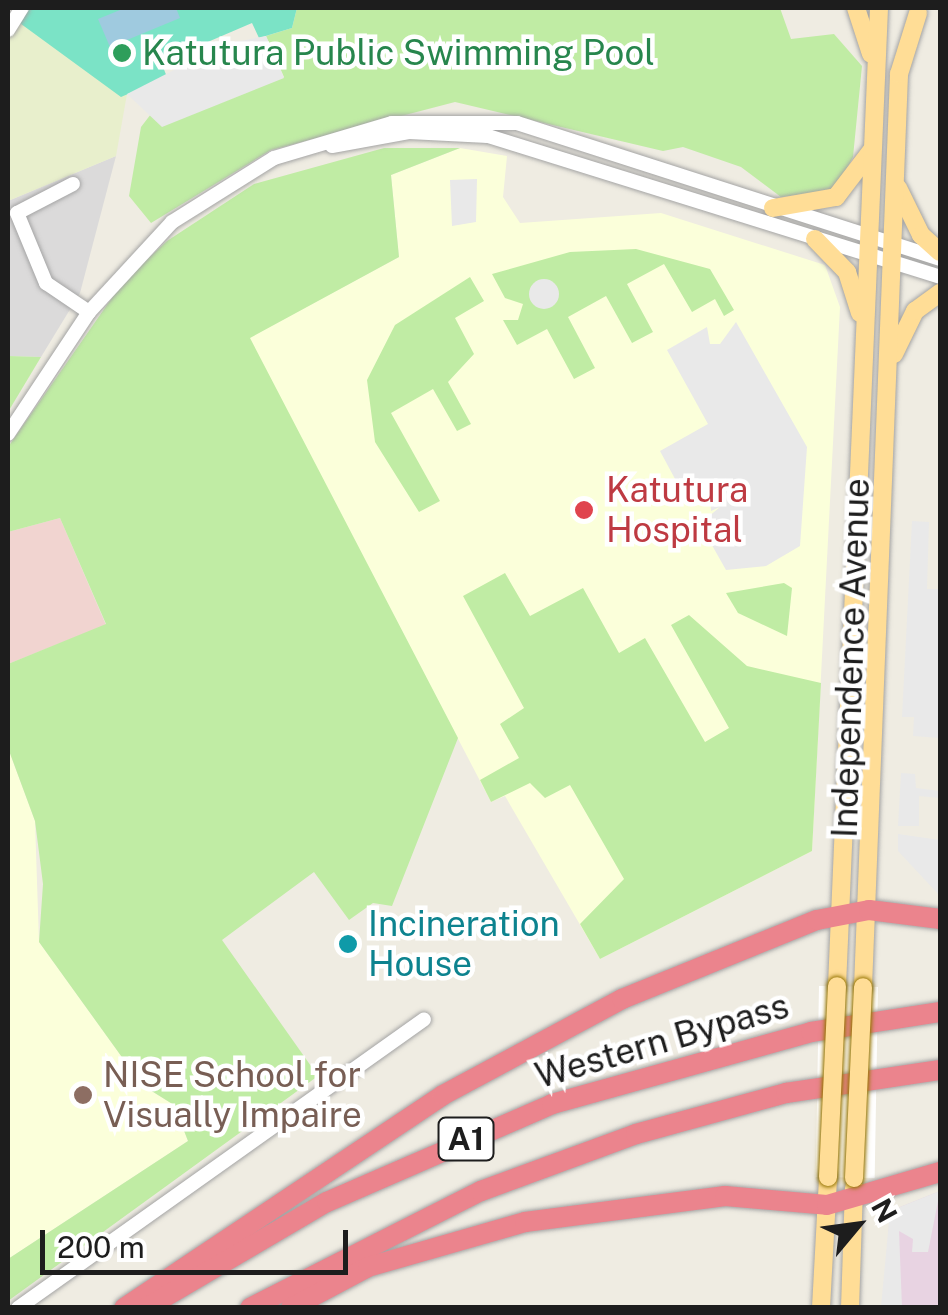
<!DOCTYPE html>
<style>
body{margin:0}
#map{position:relative;width:948px;height:1315px;overflow:hidden;background:#efece2;font-family:"Public Sans",sans-serif}
div>[style]{position:absolute}
[style*='--x']{left:calc(var(--x)*1px);top:calc(var(--y)*1px);width:calc(var(--w)*1px);rotate:calc(var(--a)*1deg)}
.residential>*{inset:0;background:#dbdada}
.commercial>*{inset:0;background:#f1d4d0}
.industrial>*{inset:0;background:#e8d3e2}
.education>*{inset:0;background:#fbffda}
.farmland>*{inset:0;background:#e8efcc}
.grass>*{inset:0;background:#c0eca4}
.pitch>*{inset:0;background:#7be3c6}
.parking>*{inset:0;background:#e9e9e9}
.round{border-radius:50%}
.water>*{inset:0;background:#9fcadf}
.pier>*{inset:0;background:#fff;transform-origin:0 0}
.roads{filter:drop-shadow(0 0 2px #a4a4a4) drop-shadow(0 0 2px #a4a4a4)}
.minor>*{height:14px;margin:-7px;padding:0 7px;transform-origin:7px;border-radius:7px;background:#fff}
.major>*{height:18px;margin:-9px;padding:0 9px;transform-origin:9px;border-radius:9px;background:#ffdd96}
.highway>*{height:20px;margin:-10px;padding:0 10px;transform-origin:10px;border-radius:10px;background:#eb848d}
.bridges{filter:drop-shadow(0 0 2px #957400) drop-shadow(0 0 2px #957400)}
.major-bridge>*{height:18px;margin:-9px;padding:0 9px;transform-origin:9px;border-radius:9px;background:#ffdd96}
.dots>*{width:28px;height:28px;translate:-50% -50%;box-sizing:border-box;border:5px solid #fff;border-radius:50%}
span{translate:-50% -50%;white-space:nowrap;text-align:center;line-height:1.15;-webkit-text-stroke:9px #fff;paint-order:stroke}
.shield-label span{padding:2px 8px;background:#fff;border:2px solid;border-radius:8px;-webkit-text-stroke-width:0}
.shield-label{font-size:32px;color:#1d1d1d;font-weight:700}
.leisure-label{font-size:35px;color:#27864d}
.left{translate:0 -50%;text-align:left}
.health-label{font-size:35px;color:#be3a42}
.street-label{font-size:35px;color:#1d1d1d}
.culture-label{font-size:35px;color:#0d838f}
.education-label{font-size:35px;color:#785e54}
.frame{position:absolute;inset:0;border:10px solid #1d1d1d;pointer-events:none}
.north{position:absolute;left:808px;top:1175px;width:100px;height:100px;-webkit-text-stroke:8px #fff;paint-order:stroke;rotate:61deg;font-size:28px;font-weight:700;line-height:40px;text-align:center;color:#1d1d1d}
.north::after{content:'';display:block;margin:auto;width:35px;height:45px;background:#1d1d1d;clip-path:polygon(50% 0,100% 100%,50% 72%,0 100%)}
.scale{position:absolute;left:40px;top:1230px;width:308px;height:45px;box-sizing:border-box;border:5px solid #1d1d1d;border-top:0;padding-left:12px;font-size:30px;line-height:35px;white-space:nowrap;color:#1d1d1d;-webkit-text-stroke:8px #fff;paint-order:stroke}
</style>
<div id="map">
<div class="residential">
<i style="clip-path:polygon(116px 156px,80px 293px,41px 357px,8px 356px,8px 201px)"></i>
</div>
<div class="commercial">
<i style="clip-path:polygon(60px 518px,106px 625px,8px 664px,8px 532px)"></i>
</div>
<div class="industrial">
<i style="clip-path:polygon(940px 1191px,940px 1307px,883px 1308px,890px 1211px)"></i>
</div>
<div class="education">
<i style="clip-path:polygon(460px 148px,507px 156px,503px 197px,520px 223px,661px 213px,825px 265px,840px 307px,812px 851px,600px 959px,505px 796px,491px 802px,249px 338px,399px 257px,391px 175px)"></i>
<i style="clip-path:polygon(8px 748px,35px 821px,39px 942px,142px 1085px,174px 1105px,188px 1141px,8px 1259px)"></i>
</div>
<div class="farmland">
<i style="clip-path:polygon(17px 21px,127px 94px,116px 156px,8px 201px,8px 26px)"></i>
</div>
<div class="grass">
<i style="clip-path:polygon(297px 8px,780px 8px,791px 39px,834px 34px,862px 66px,853px 157px,835px 190px,781px 197px,741px 167px,683px 147px,663px 151px,455px 102px,271px 150px,151px 223px,129px 196px,141px 127px,151px 114px,284px 77px,266px 36px,292px 28px)"></i>
<i style="clip-path:polygon(384px 148px,460px 148px,391px 175px,399px 257px,250px 338px,458px 738px,392px 906px,373px 903px,349px 920px,314px 872px,222px 940px,318px 1076px,8px 1301px,8px 1259px,188px 1141px,174px 1105px,142px 1085px,39px 942px,43px 884px,35px 821px,8px 748px,8px 664px,106px 624px,60px 518px,8px 532px,8px 447px,123px 282px,167px 241px,254px 184px)"></i>
<i style="clip-path:polygon(636px 249px,710px 269px,734px 310px,724px 316px,715px 299px,692px 312px,664px 264px,627px 284px,653px 332px,632px 343px,606px 296px,568px 317px,595px 368px,574px 379px,547px 329px,517px 345px,503px 320px,518px 320px,523px 304px,505px 298px,492px 274px,570px 252px)"></i>
<i style="clip-path:polygon(470px 277px,484px 301px,455px 318px,474px 354px,448px 382px,471px 424px,457px 431px,433px 389px,391px 413px,440px 501px,419px 512px,375px 442px,367px 380px,395px 325px)"></i>
<i style="clip-path:polygon(8px 356px,41px 357px,8px 412px)"></i>
<i style="clip-path:polygon(505px 573px,530px 616px,583px 588px,619px 653px,645px 638px,705px 742px,729px 728px,671px 625px,689px 615px,747px 666px,821px 683px,812px 851px,600px 959px,580px 924px,624px 879px,570px 785px,545px 798px,530px 783px,491px 802px,480px 780px,519px 758px,500px 724px,524px 708px,463px 596px)"></i>
<i style="clip-path:polygon(784px 583px,792px 588px,787px 636px,738px 613px,726px 593px)"></i>
</div>
<div class="pitch">
<i style="clip-path:polygon(21px 8px,297px 8px,292px 28px,259px 38px,252px 23px,161px 62px,167px 77px,121px 97px,17px 21px)"></i>
</div>
<div class="parking">
<i style="clip-path:polygon(266px 36px,284px 78px,162px 127px,127px 94px,225px 44px)"></i>
<i style="clip-path:polygon(477px 179px,476px 222px,452px 226px,450px 180px)"></i>
<i class="round" style="left:529px;top:279px;width:30px;height:30px"></i>
<i style="clip-path:polygon(736px 322px,807px 447px,800px 546px,766px 566px,726px 570px,700px 524px,720px 507px,711px 511px,710px 491px,688px 503px,660px 451px,708px 424px,667px 350px,707px 327px,710px 344px,720px 344px)"></i>
<i style="clip-path:polygon(912px 521px,929px 522px,927px 589px,940px 589px,940px 738px,913px 736px,914px 717px,902px 717px)"></i>
<i style="clip-path:polygon(901px 773px,915px 774px,916px 788px,940px 791px,940px 798px,919px 796px,919px 826px,898px 826px)"></i>
<i style="clip-path:polygon(898px 834px,940px 840px,940px 896px,898px 851px)"></i>
<i style="clip-path:polygon(940px 1191px,928px 1252px,912px 1252px,913px 1239px,899px 1231px,902px 1307px,881px 1307px,890px 1211px)"></i>
</div>
<div class="water">
<i style="clip-path:polygon(125px 8px,176px 8px,180px 18px,110px 47px,98px 19px)"></i>
</div>
<div class="pier">
<i style="left:819px;top:986px;width:59px;height:191px;rotate:1deg"></i>
</div>
<div class="roads">
<div class="minor">
<i style="--x:8;--y:30;--w:26;--a:-58"></i>
<i style="--x:332;--y:146;--w:78;--a:-10.3"></i>
<i style="--x:409;--y:132;--w:79;--a:2.9"></i>
<i style="--x:488;--y:136;--w:473;--a:17.3"></i>
<i style="--x:73;--y:184;--w:63;--a:152.6"></i>
<i style="--x:17;--y:213;--w:76;--a:67.5"></i>
<i style="--x:46;--y:283;--w:52;--a:34"></i>
<i style="--x:8;--y:434;--w:146;--a:-56.4"></i>
<i style="--x:89;--y:312;--w:122;--a:-47.3"></i>
<i style="--x:172;--y:222;--w:120;--a:-32.1"></i>
<i style="--x:274;--y:158;--w:123;--a:-16.5"></i>
<i style="--x:392;--y:123;--w:125;--a:0"></i>
<i style="--x:517;--y:123;--w:444;--a:17.8"></i>
<i style="--x:18;--y:1308;--w:498;--a:-35.4"></i>
</div>
<div class="major">
<i style="--x:856;--y:8;--w:48;--a:71.9"></i>
<i style="--x:898;--y:188;--w:52;--a:63.9"></i>
<i style="--x:921;--y:235;--w:25;--a:42"></i>
<i style="--x:773;--y:208;--w:64;--a:-9.9"></i>
<i style="--x:836;--y:197;--w:58;--a:-52.7"></i>
<i style="--x:815;--y:239;--w:46;--a:45.9"></i>
<i style="--x:847;--y:272;--w:43;--a:72.4"></i>
<i style="--x:894;--y:354;--w:48;--a:-64"></i>
<i style="--x:915;--y:311;--w:31;--a:-36"></i>
<i style="--x:837;--y:986;--w:978;--a:-87.54"></i>
<i style="--x:863;--y:987;--w:914;--a:-87.74"></i>
<i style="--x:899;--y:74;--w:64;--a:-72.7"></i>
<i style="--x:821;--y:1308;--w:131;--a:-86.9"></i>
<i style="--x:850;--y:1308;--w:120;--a:-88.1"></i>
</div>
<div class="highway">
<i style="--x:124;--y:1308;--w:384;--a:-33.7"></i>
<i style="--x:443;--y:1095;--w:203;--a:-28.2"></i>
<i style="--x:622;--y:999;--w:210;--a:-22.1"></i>
<i style="--x:817;--y:920;--w:53;--a:-10.9"></i>
<i style="--x:869;--y:910;--w:72;--a:7.2"></i>
<i style="--x:146;--y:1308;--w:210;--a:-30.4"></i>
<i style="--x:327;--y:1202;--w:245;--a:-23.5"></i>
<i style="--x:552;--y:1104;--w:269;--a:-15.5"></i>
<i style="--x:811;--y:1032;--w:131;--a:-8.8"></i>
<i style="--x:250;--y:1308;--w:259;--a:-26.9"></i>
<i style="--x:481;--y:1191;--w:165;--a:-20.2"></i>
<i style="--x:636;--y:1134;--w:156;--a:-15.3"></i>
<i style="--x:786;--y:1093;--w:156;--a:-8.5"></i>
<i style="--x:291;--y:1308;--w:87;--a:-28"></i>
<i style="--x:368;--y:1267;--w:163;--a:-16"></i>
<i style="--x:525;--y:1222;--w:202;--a:-7.4"></i>
<i style="--x:725;--y:1196;--w:102;--a:5"></i>
<i style="--x:827;--y:1205;--w:118;--a:-16.3"></i>
</div>
</div>
<div class="bridges">
<div class="major-bridge">
<i style="--x:828;--y:1177;--w:191;--a:-87.3"></i>
<i style="--x:854;--y:1178;--w:191;--a:-87.3"></i>
</div>
</div>
<div class="dots">
<i style="left:122px;top:53px;background:#2e9e5b"></i>
<i style="left:584px;top:510px;background:#e0444e"></i>
<i style="left:348px;top:944px;background:#0f9aa8"></i>
<i style="left:83px;top:1095px;background:#8d6e63"></i>
</div>
<div class="shield-label">
<span style="left:466px;top:1139px">A1</span>
</div>
<div class="leisure-label">
<span class="left" style="left:142px;top:53px">Katutura Public Swimming Pool</span>
</div>
<div class="health-label">
<span class="left" style="left:606px;top:510px">Katutura<br>Hospital</span>
</div>
<div class="street-label">
<span style="left:851px;top:658px;rotate:-88deg">Independence Avenue</span>
<span style="left:662px;top:1041px;rotate:-16deg">Western Bypass</span>
</div>
<div class="culture-label">
<span class="left" style="left:368px;top:944px">Incineration<br>House</span>
</div>
<div class="education-label">
<span class="left" style="left:103px;top:1095px">NISE School for<br>Visually Impaire</span>
</div>
<div class="frame"></div>
<div class="north">N</div>
<div class="scale">200 m</div>
</div>
